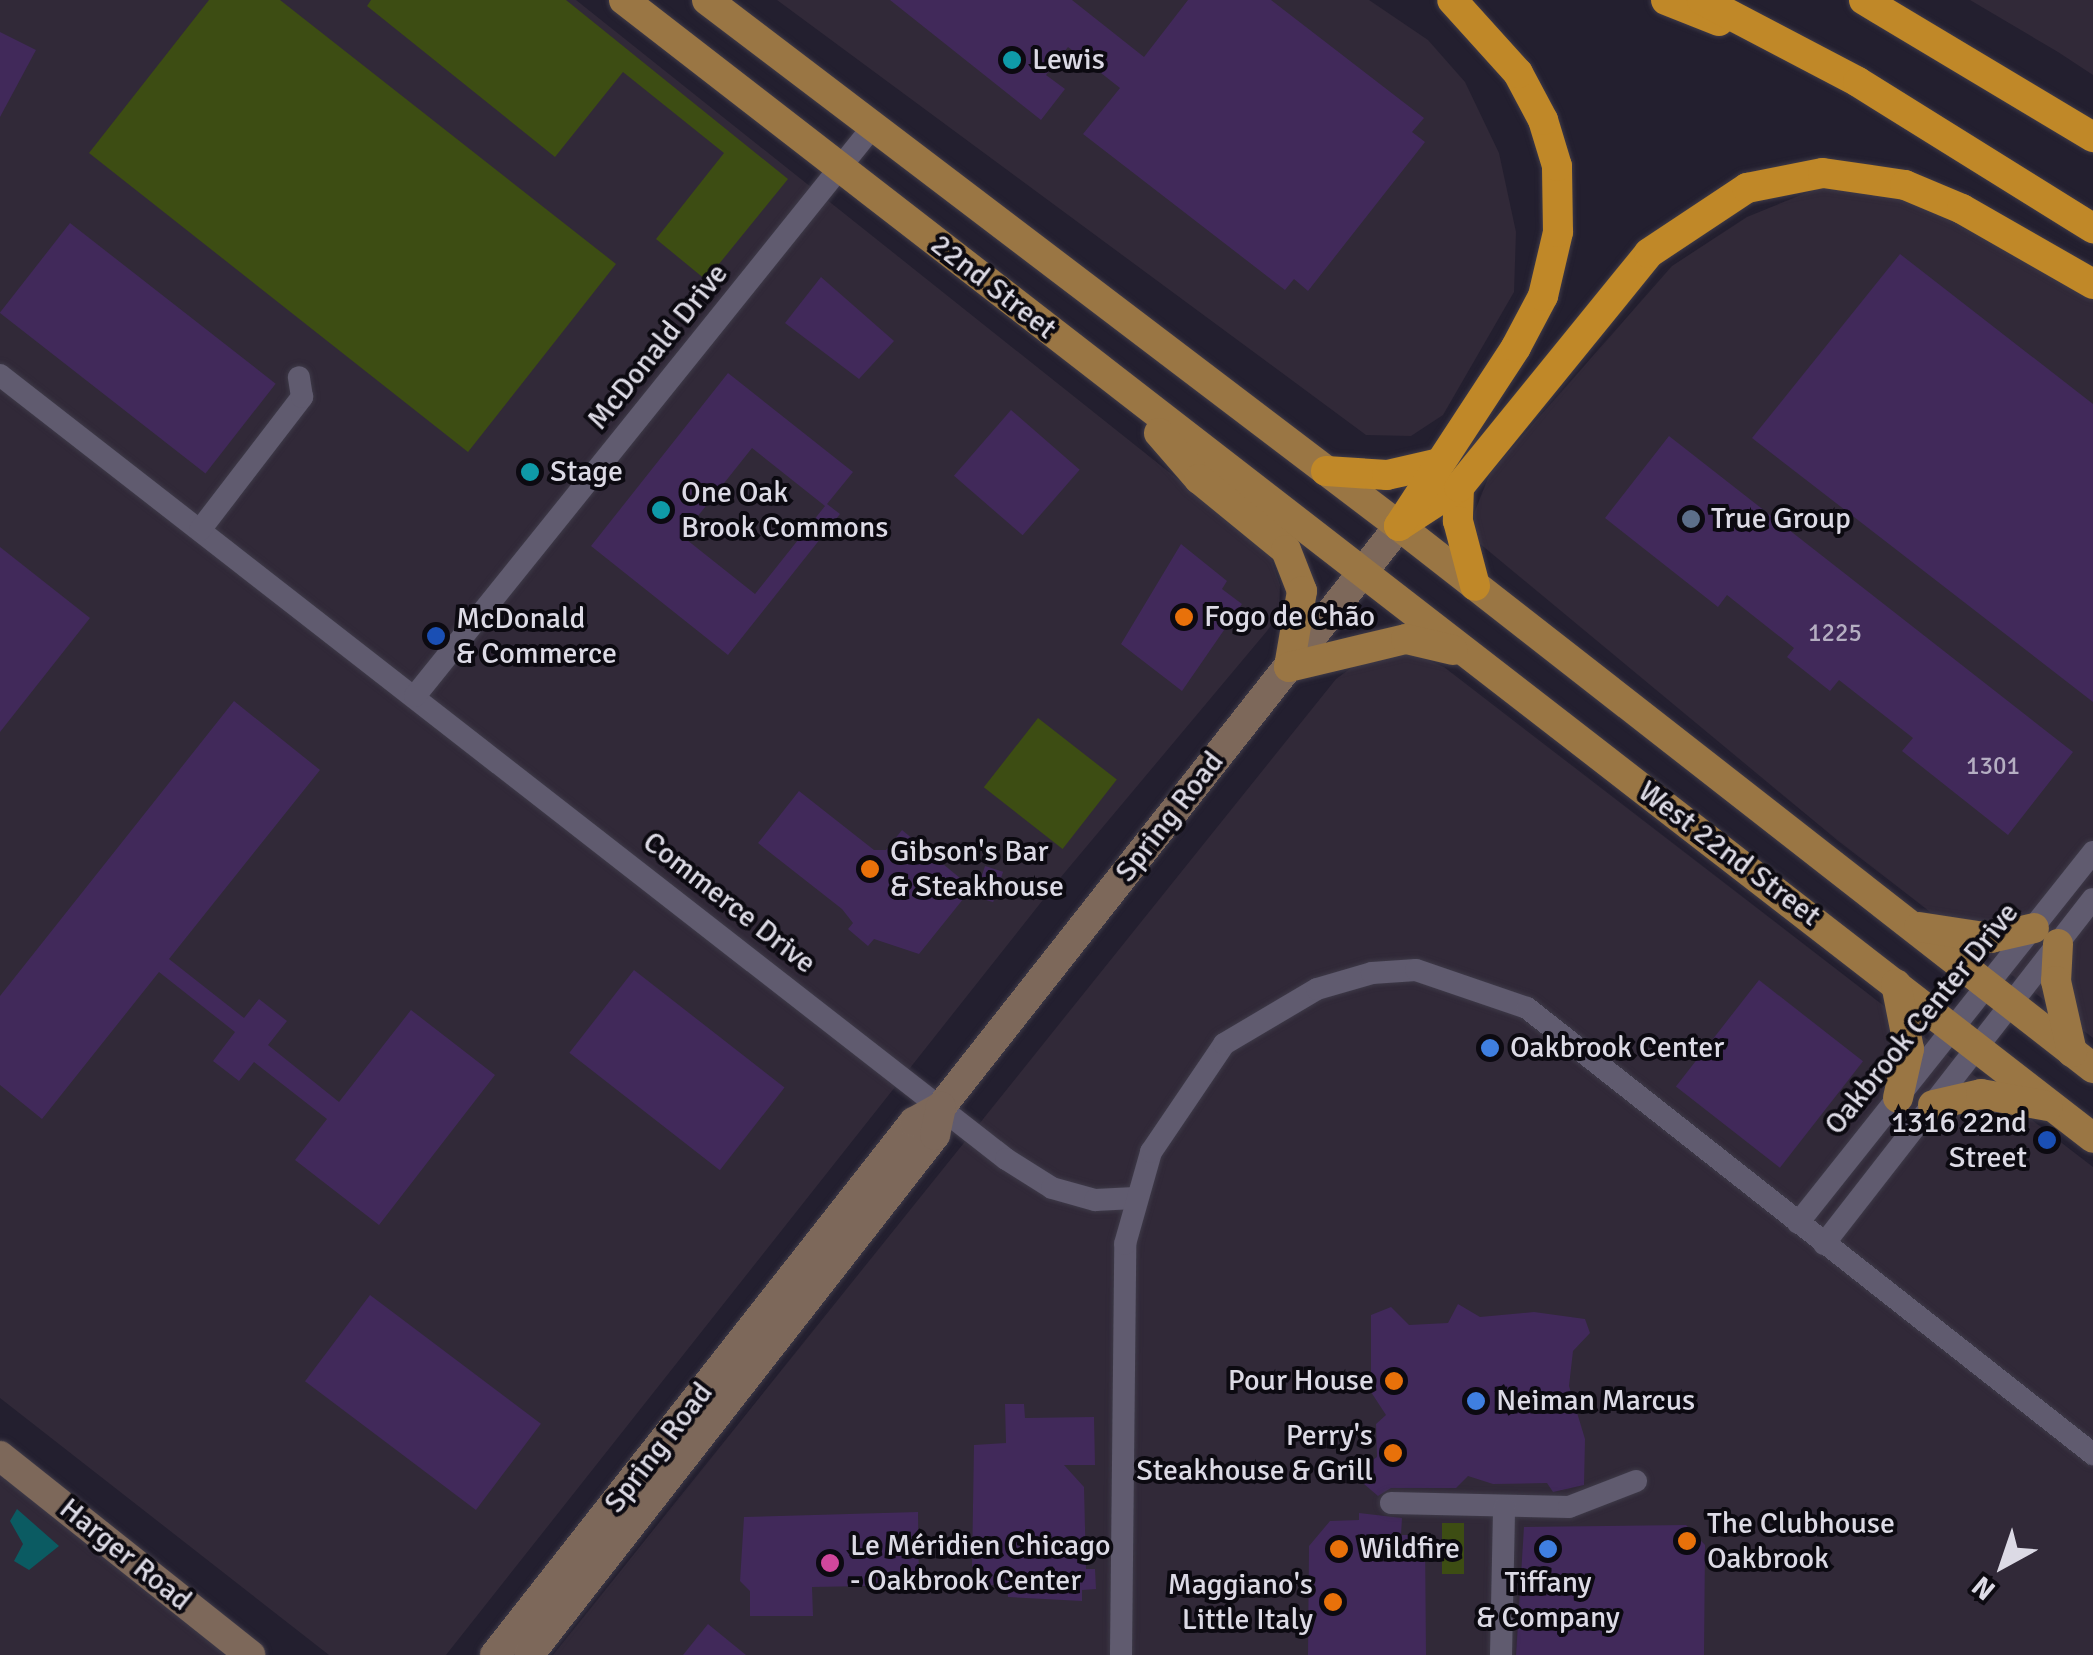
<!DOCTYPE html>
<meta charset="utf-8">
<style>
body{margin:0}
#map{position:relative;width:2093px;height:1655px;overflow:hidden;background:#231f2f;font-family:Signika,sans-serif}
div>[style]{position:absolute}
[style*='--x']{left:calc(var(--x)*1px);top:calc(var(--y)*1px);width:calc(var(--w)*1px);rotate:calc(var(--a)*1deg)}
.commercial>*{inset:0;background:#312938}
.green>*{inset:0;background:#3d4d13;transform-origin:0 0}
.water>*{inset:0;background:#0b5b62}
.building>*{inset:0;background:#41295a;transform-origin:0 0}
.roads{filter:drop-shadow(0 0 2px #3e3a48) drop-shadow(0 0 2px #3e3a48)}
.street>*{height:22px;margin:-11px;padding:0 11px;transform-origin:11px;border-radius:11px;background:#605b6f}
.secondary>*{height:30px;margin:-15px;padding:0 15px;transform-origin:15px;border-radius:15px;background:#7d685a}
.primary>*{height:30px;margin:-15px;padding:0 15px;transform-origin:15px;border-radius:15px;background:#9a7644}
.highway>*{height:30px;margin:-15px;padding:0 15px;transform-origin:15px;border-radius:15px;background:#c08828}
.dots>*{width:28px;height:28px;translate:-50% -50%;box-sizing:border-box;border:5px solid #0c0a11;border-radius:50%}
span{translate:-50% -50%;white-space:nowrap;text-align:center;line-height:1.15;-webkit-text-stroke:8px #0c0a11;paint-order:stroke}
.number-label{font-size:25px;color:#b5aec2}
.number-label span{-webkit-text-stroke-width:0}
.poi-label{font-size:30px;color:#dcdae5}
.left{translate:0 -50%;text-align:left}
.right{translate:-100% -50%;text-align:right}
.street-label{font-size:30px;color:#dcdae5}
.north{position:absolute;left:1953px;top:1515px;width:100px;height:100px;-webkit-text-stroke:8px #0c0a11;paint-order:stroke;rotate:220deg;font-size:28px;font-weight:700;line-height:40px;text-align:center;color:#dcdae5}
.north::after{content:'';display:block;margin:auto;width:35px;height:45px;background:#dcdae5;clip-path:polygon(50% 0,100% 100%,50% 72%,0 100%)}
</style>
<div id="map">
<div class="commercial">
<i style="clip-path:polygon(0 0,576px 0,1248px 535px,1271px 558px,1280px 585px,1279px 614px,1267px 631px,1061px 877px,446px 1655px,329px 1655px,0 1398px)"></i>
<i style="clip-path:polygon(777px 0,1369px 0,1428px 40px,1465px 82px,1499px 153px,1516px 232px,1514px 292px,1443px 415px,1411px 436px,1366px 435px)"></i>
<i style="clip-path:polygon(1970px 0,2093px 0,2093px 75px,2058px 52px)"></i>
<i style="clip-path:polygon(1828px 184px,1896px 192px,2093px 292px,2093px 1038px,1837px 840px,1479px 543px,1473px 516px,1490px 473px,1672px 266px,1747px 217px)"></i>
<i style="clip-path:polygon(1412px 653px,1444px 667px,2093px 1167px,2093px 1655px,553px 1655px,1336px 679px,1362px 660px)"></i>
<i style="clip-path:polygon(0 1473px,226px 1655px,0 1655px)"></i>
</div>
<div class="green">
<i style="clip-path:polygon(209px 0,280px 0,616px 264px,468px 452px,89px 153px)"></i>
<i style="clip-path:polygon(371px 0,566px 0,788px 179px,706px 280px,656px 239px,724px 153px,623px 72px,555px 157px,367px 6px)"></i>
<i style="left:1038px;top:718px;width:100px;height:88px;rotate:38deg"></i>
<i style="left:1442px;top:1523px;width:22px;height:51px"></i>
</div>
<div class="water">
<i style="clip-path:polygon(17px 1509px,59px 1546px,29px 1570px,14px 1561px,23px 1544px,10px 1521px)"></i>
</div>
<div class="building">
<i style="clip-path:polygon(890px 0,1072px 0,1144px 57px,1188px 0,1271px 0,1424px 118px,1412px 132px,1425px 142px,1308px 291px,1294px 279px,1285px 290px,1083px 134px,1120px 88px,1068px 47px,1046px 75px,1065px 89px,1041px 120px)"></i>
<i style="clip-path:polygon(0 32px,36px 50px,0 117px)"></i>
<i style="left:70px;top:223px;width:261px;height:114px;rotate:38deg"></i>
<i style="clip-path:polygon(1900px 254px,2093px 404px,2093px 702px,1752px 438px)"></i>
<i style="clip-path:polygon(821px 277px,894px 341px,859px 379px,785px 323px)"></i>
<i style="clip-path:polygon(evenodd,728px 373px,853px 472px,827px 504px,840px 514px,728px 655px,591px 546px,728px 373px,752px 448px,825px 506px,755px 594px,682px 536px,752px 448px)"></i>
<i style="left:1011px;top:410px;width:91px;height:87px;rotate:41deg"></i>
<i style="clip-path:polygon(1669px 436px,2073px 752px,2008px 835px,1902px 751px,1913px 738px,1839px 680px,1830px 691px,1787px 657px,1794px 648px,1727px 595px,1718px 607px,1605px 518px)"></i>
<i style="clip-path:polygon(1181px 544px,1227px 581px,1222px 589px,1242px 604px,1182px 691px,1121px 644px)"></i>
<i style="clip-path:polygon(0 547px,90px 618px,0 732px)"></i>
<i style="clip-path:polygon(234px 701px,320px 770px,169px 959px,244px 1018px,259px 999px,287px 1021px,268px 1045px,339px 1102px,411px 1010px,495px 1075px,379px 1225px,295px 1160px,327px 1119px,254px 1062px,239px 1081px,213px 1061px,235px 1032px,159px 972px,42px 1119px,0 1085px,0 996px)"></i>
<i style="clip-path:polygon(799px 791px,874px 850px,886px 850px,902px 830px,972px 888px,919px 954px,874px 939px,868px 946px,848px 929px,853px 923px,842px 909px,758px 843px)"></i>
<i style="left:985px;top:866px;width:19px;height:32px;rotate:18deg"></i>
<i style="left:634px;top:970px;width:191px;height:105px;rotate:38deg"></i>
<i style="left:1759px;top:980px;width:132px;height:135px;rotate:38deg"></i>
<i style="left:370px;top:1295px;width:214px;height:108px;rotate:37deg"></i>
<i style="clip-path:polygon(1458px 1304px,1480px 1317px,1534px 1312px,1585px 1319px,1590px 1333px,1573px 1351px,1569px 1386px,1585px 1439px,1584px 1485px,1553px 1492px,1547px 1483px,1493px 1484px,1468px 1476px,1456px 1488px,1391px 1488px,1378px 1496px,1364px 1484px,1361px 1468px,1377px 1457px,1376px 1424px,1386px 1415px,1371px 1392px,1371px 1315px,1391px 1307px,1409px 1325px,1448px 1323px)"></i>
<i style="clip-path:polygon(1005px 1404px,1024px 1404px,1025px 1418px,1094px 1417px,1095px 1465px,1064px 1465px,1084px 1487px,1086px 1569px,1095px 1569px,1096px 1589px,1082px 1590px,1082px 1601px,1008px 1597px,1007px 1585px,980px 1585px,980px 1568px,972px 1567px,974px 1445px,1006px 1443px)"></i>
<i style="clip-path:polygon(918px 1512px,919px 1585px,812px 1587px,813px 1616px,750px 1616px,750px 1591px,740px 1581px,744px 1517px)"></i>
<i style="clip-path:polygon(1359px 1513px,1402px 1518px,1401px 1535px,1425px 1535px,1426px 1655px,1308px 1655px,1309px 1546px,1330px 1521px,1359px 1520px)"></i>
<i style="clip-path:polygon(1686px 1525px,1705px 1545px,1704px 1655px,1516px 1655px,1524px 1527px)"></i>
<i style="clip-path:polygon(708px 1624px,746px 1655px,683px 1655px)"></i>
</div>
<div class="roads">
<div class="street">
<i style="--x:0;--y:375;--w:1275;--a:37.93"></i>
<i style="--x:1006;--y:1159;--w:54;--a:32.2"></i>
<i style="--x:1052;--y:1188;--w:45;--a:15.6"></i>
<i style="--x:1095;--y:1200;--w:40;--a:-2.9"></i>
<i style="--x:200;--y:530;--w:168;--a:-52.5"></i>
<i style="--x:302;--y:397;--w:20;--a:-99"></i>
<i style="--x:415;--y:696;--w:728;--a:-51.19"></i>
<i style="--x:1798;--y:1223;--w:474;--a:-51.5"></i>
<i style="--x:1824;--y:1244;--w:437;--a:-52.1"></i>
<i style="--x:1391;--y:1503;--w:178;--a:1.3"></i>
<i style="--x:1569;--y:1507;--w:72;--a:-21.2"></i>
<i style="--x:1121;--y:1655;--w:411;--a:-89.4"></i>
<i style="--x:1125;--y:1244;--w:96;--a:-74.2"></i>
<i style="--x:1151;--y:1152;--w:130;--a:-55.9"></i>
<i style="--x:1224;--y:1044;--w:108;--a:-30.6"></i>
<i style="--x:1317;--y:989;--w:57;--a:-16.2"></i>
<i style="--x:1372;--y:973;--w:44;--a:-3.9"></i>
<i style="--x:1416;--y:970;--w:117;--a:18.9"></i>
<i style="--x:1527;--y:1008;--w:721;--a:38.24"></i>
<i style="--x:1501;--y:1655;--w:147;--a:-88.8"></i>
</div>
<div class="secondary">
<i style="--x:0;--y:1456;--w:320;--a:38.5"></i>
<i style="--x:495;--y:1655;--w:678;--a:-51.83"></i>
<i style="--x:914;--y:1122;--w:31;--a:-29"></i>
<i style="--x:941;--y:1107;--w:740;--a:-51.75"></i>
<i style="--x:529;--y:1655;--w:660;--a:-52.02"></i>
<i style="--x:935;--y:1135;--w:29;--a:-78"></i>
</div>
<div class="primary">
<i style="--x:624;--y:0;--w:1858;--a:37.76"></i>
<i style="--x:707;--y:0;--w:869;--a:37.24"></i>
<i style="--x:1399;--y:526;--w:881;--a:37.99"></i>
<i style="--x:1159;--y:433;--w:61;--a:49"></i>
<i style="--x:1199;--y:479;--w:112;--a:39.2"></i>
<i style="--x:1286;--y:550;--w:44;--a:68.7"></i>
<i style="--x:1302;--y:591;--w:77;--a:99.7"></i>
<i style="--x:1289;--y:667;--w:120;--a:-13.5"></i>
<i style="--x:1406;--y:639;--w:48;--a:13.2"></i>
<i style="--x:1919;--y:927;--w:73;--a:8.7"></i>
<i style="--x:1991;--y:938;--w:44;--a:-13.1"></i>
<i style="--x:2058;--y:944;--w:37;--a:93"></i>
<i style="--x:2056;--y:981;--w:73;--a:77.3"></i>
<i style="--x:1896;--y:984;--w:66;--a:78.7"></i>
<i style="--x:1909;--y:1049;--w:50;--a:102.7"></i>
<i style="--x:1933;--y:1105;--w:49;--a:-12.9"></i>
<i style="--x:1981;--y:1094;--w:68;--a:10.2"></i>
</div>
<div class="highway">
<i style="--x:1666;--y:0;--w:57;--a:21.6"></i>
<i style="--x:1702;--y:0;--w:176;--a:27.7"></i>
<i style="--x:1858;--y:82;--w:277;--a:31.9"></i>
<i style="--x:1864;--y:0;--w:267;--a:30.9"></i>
<i style="--x:1326;--y:471;--w:61;--a:3.8"></i>
<i style="--x:1387;--y:475;--w:49;--a:-12.9"></i>
<i style="--x:1459;--y:487;--w:34;--a:92"></i>
<i style="--x:1458;--y:521;--w:67;--a:75.3"></i>
<i style="--x:1399;--y:526;--w:72;--a:-33"></i>
<i style="--x:1459;--y:487;--w:301;--a:-50.9"></i>
<i style="--x:1649;--y:253;--w:118;--a:-33.6"></i>
<i style="--x:1747;--y:188;--w:77;--a:-11.2"></i>
<i style="--x:1823;--y:173;--w:83;--a:8.3"></i>
<i style="--x:1905;--y:185;--w:62;--a:22.8"></i>
<i style="--x:1962;--y:209;--w:151;--a:29.8"></i>
<i style="--x:1399;--y:526;--w:214;--a:-56.8"></i>
<i style="--x:1516;--y:347;--w:58;--a:-62.1"></i>
<i style="--x:1543;--y:296;--w:66;--a:-76.8"></i>
<i style="--x:1558;--y:232;--w:66;--a:-90.9"></i>
<i style="--x:1557;--y:166;--w:48;--a:-106.9"></i>
<i style="--x:1543;--y:120;--w:53;--a:-118"></i>
<i style="--x:1518;--y:73;--w:98;--a:-132.1"></i>
</div>
</div>
<div class="dots">
<i style="left:1012px;top:60px;background:#0f9aa8"></i>
<i style="left:530px;top:472px;background:#0f9aa8"></i>
<i style="left:661px;top:510px;background:#0f9aa8"></i>
<i style="left:1691px;top:519px;background:#5c6f8a"></i>
<i style="left:1184px;top:617px;background:#e8710a"></i>
<i style="left:436px;top:636px;background:#1a4fb4"></i>
<i style="left:870px;top:869px;background:#e8710a"></i>
<i style="left:1490px;top:1048px;background:#3f7fe0"></i>
<i style="left:2047px;top:1140px;background:#1a4fb4"></i>
<i style="left:1394px;top:1381px;background:#e8710a"></i>
<i style="left:1476px;top:1401px;background:#3f7fe0"></i>
<i style="left:1393px;top:1453px;background:#e8710a"></i>
<i style="left:1687px;top:1541px;background:#e8710a"></i>
<i style="left:1339px;top:1549px;background:#e8710a"></i>
<i style="left:1548px;top:1549px;background:#3f7fe0"></i>
<i style="left:830px;top:1563px;background:#d1479c"></i>
<i style="left:1333px;top:1602px;background:#e8710a"></i>
</div>
<div class="number-label">
<span style="left:1835px;top:633px">1225</span>
<span style="left:1993px;top:766px">1301</span>
</div>
<div class="poi-label">
<span class="left" style="left:1032px;top:60px">Lewis</span>
<span class="left" style="left:550px;top:472px">Stage</span>
<span class="left" style="left:681px;top:510px">One Oak<br>Brook Commons</span>
<span class="left" style="left:1711px;top:519px">True Group</span>
<span class="left" style="left:1204px;top:617px">Fogo de Chão</span>
<span class="left" style="left:456px;top:636px">McDonald<br>&amp; Commerce</span>
<span class="left" style="left:890px;top:869px">Gibson's Bar<br>&amp; Steakhouse</span>
<span class="left" style="left:1510px;top:1048px">Oakbrook Center</span>
<span class="right" style="left:2027px;top:1140px">1316 22nd<br>Street</span>
<span class="right" style="left:1374px;top:1381px">Pour House</span>
<span class="left" style="left:1496px;top:1401px">Neiman Marcus</span>
<span class="right" style="left:1373px;top:1453px">Perry's<br>Steakhouse &amp; Grill</span>
<span class="left" style="left:1707px;top:1541px">The Clubhouse<br>Oakbrook</span>
<span class="left" style="left:850px;top:1563px">Le Méridien Chicago<br>- Oakbrook Center</span>
<span class="left" style="left:1359px;top:1549px">Wildfire</span>
<span style="left:1548px;top:1600px">Tiffany<br>&amp; Company</span>
<span class="right" style="left:1313px;top:1602px">Maggiano's<br>Little Italy</span>
</div>
<div class="street-label">
<span style="left:993px;top:287px;rotate:38deg">22nd Street</span>
<span style="left:658px;top:347px;rotate:-51deg">McDonald Drive</span>
<span style="left:1170px;top:817px;rotate:-52deg">Spring Road</span>
<span style="left:1729px;top:854px;rotate:37deg">West 22nd Street</span>
<span style="left:729px;top:903px;rotate:38deg">Commerce Drive</span>
<span style="left:1922px;top:1019px;rotate:-51deg">Oakbrook Center Drive</span>
<span style="left:659px;top:1448px;rotate:-52deg">Spring Road</span>
<span style="left:125px;top:1555px;rotate:39deg">Harger Road</span>
</div>
<div class="north">N</div>
</div>
